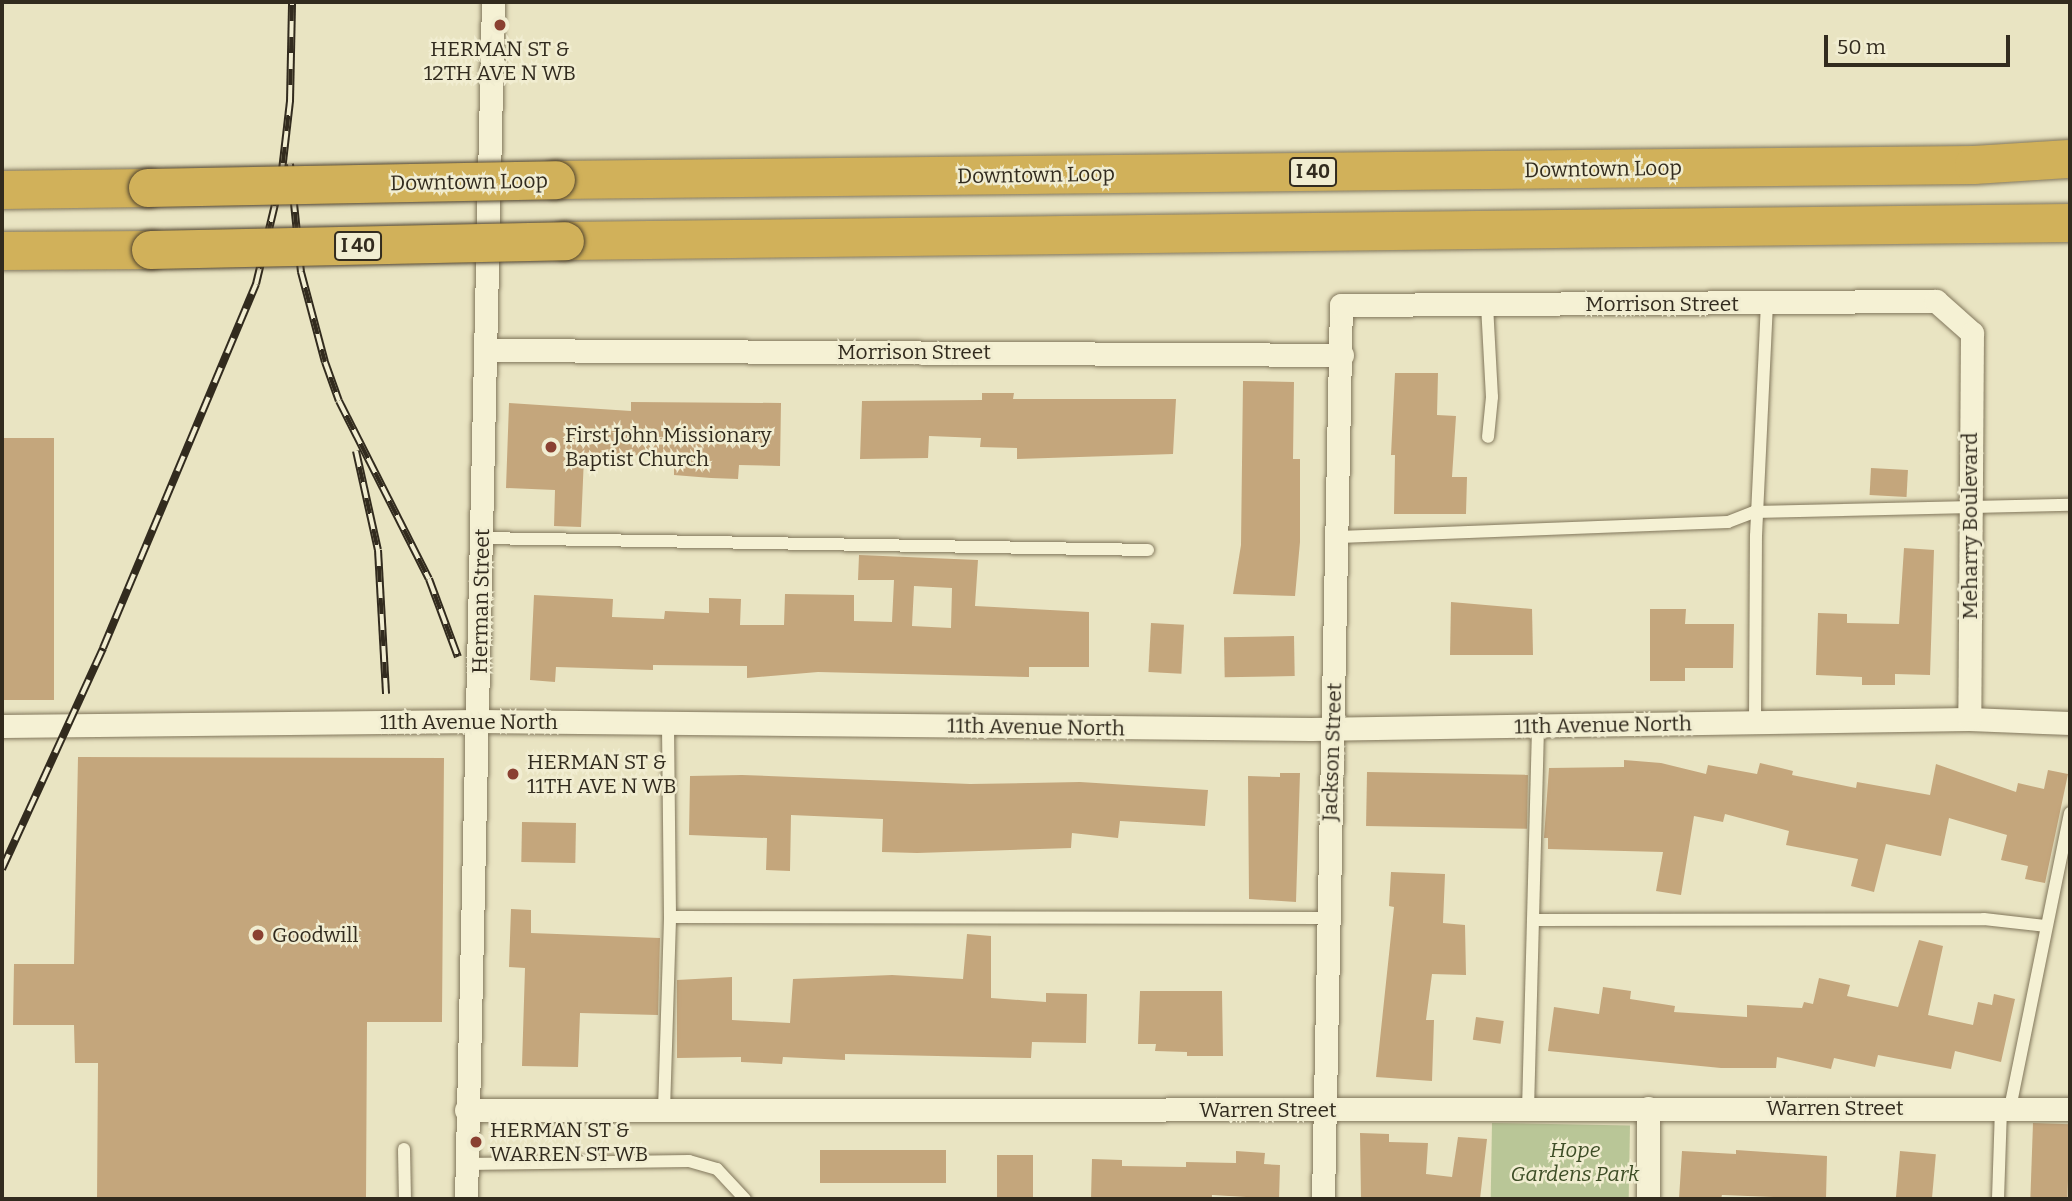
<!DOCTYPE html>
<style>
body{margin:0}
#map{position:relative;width:2072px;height:1201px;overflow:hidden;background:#e9e4c2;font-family:Bitter,serif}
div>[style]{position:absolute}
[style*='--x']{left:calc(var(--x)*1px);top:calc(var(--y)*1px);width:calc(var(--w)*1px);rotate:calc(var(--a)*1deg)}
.green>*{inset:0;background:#b9c697;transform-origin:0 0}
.building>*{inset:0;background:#c4a67c;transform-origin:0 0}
.roads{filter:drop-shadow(0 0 2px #81765b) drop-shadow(0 0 2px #81765b)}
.lane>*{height:12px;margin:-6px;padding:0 6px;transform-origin:6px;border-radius:6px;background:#f5f1d4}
.street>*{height:23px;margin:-11.5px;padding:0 11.5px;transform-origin:11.5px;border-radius:11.5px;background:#f5f1d4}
.highway>*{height:38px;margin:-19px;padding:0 19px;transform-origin:19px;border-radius:19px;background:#d1b15a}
.rail>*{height:8px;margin-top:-4px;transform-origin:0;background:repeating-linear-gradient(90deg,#f1edd1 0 16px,#322b1e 0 32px);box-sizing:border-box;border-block:2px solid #322b1e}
.bridges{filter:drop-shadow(0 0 2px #4f432f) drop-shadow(0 0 2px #4f432f)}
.highway-bridge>*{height:38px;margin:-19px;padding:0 19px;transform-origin:19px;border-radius:19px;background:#d1b15a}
.dots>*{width:19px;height:19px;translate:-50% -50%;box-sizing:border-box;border:4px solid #f1edd1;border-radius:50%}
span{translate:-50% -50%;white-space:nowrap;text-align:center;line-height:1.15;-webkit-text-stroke:5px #f1edd1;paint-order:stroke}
.shield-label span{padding:2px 5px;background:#f1edd1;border:2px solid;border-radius:5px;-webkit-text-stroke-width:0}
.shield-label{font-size:19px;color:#322b1e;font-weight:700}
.poi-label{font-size:21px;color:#322b1e}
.left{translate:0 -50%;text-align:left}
.street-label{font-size:21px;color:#322b1e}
.park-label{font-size:21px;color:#3d4d26;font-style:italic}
.frame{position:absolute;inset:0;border:4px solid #322b1e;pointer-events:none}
.scale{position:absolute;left:1824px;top:35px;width:186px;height:32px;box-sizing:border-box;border:4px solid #322b1e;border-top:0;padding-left:9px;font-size:21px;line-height:24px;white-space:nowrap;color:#322b1e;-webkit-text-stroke:5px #f1edd1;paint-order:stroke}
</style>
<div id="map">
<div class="green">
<i style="left:1492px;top:1123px;width:138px;height:76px;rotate:1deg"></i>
</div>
<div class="building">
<i style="clip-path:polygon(1395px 373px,1438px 373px,1437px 415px,1456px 416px,1452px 477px,1467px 477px,1466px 514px,1394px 514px,1395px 455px,1391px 455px)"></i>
<i style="clip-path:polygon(1243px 381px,1294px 382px,1293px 459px,1300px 459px,1300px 542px,1295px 596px,1233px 594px,1241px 545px)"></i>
<i style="clip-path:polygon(982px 393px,1014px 393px,1013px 399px,1176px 399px,1173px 454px,1017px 459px,1017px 448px,980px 447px,981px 438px,929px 436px,928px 458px,860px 459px,862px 401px,982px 400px)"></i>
<i style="clip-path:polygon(631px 402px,781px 403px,780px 466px,739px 465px,738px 479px,711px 478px,674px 475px,674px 454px,584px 457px,581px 527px,554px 526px,555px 490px,506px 488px,509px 403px,631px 411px)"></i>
<i style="left:2px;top:438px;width:52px;height:262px"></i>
<i style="left:1871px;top:468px;width:37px;height:27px;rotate:3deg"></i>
<i style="clip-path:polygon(1904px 548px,1934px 550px,1930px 675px,1895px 674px,1895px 685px,1862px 685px,1862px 677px,1816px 675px,1818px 613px,1847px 614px,1847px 623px,1899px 624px)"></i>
<i style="clip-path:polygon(evenodd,859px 555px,978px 560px,975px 606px,1089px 612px,1089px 667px,1029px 667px,1029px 677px,818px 672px,747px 678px,747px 666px,653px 665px,653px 670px,556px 667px,555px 682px,530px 680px,534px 595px,613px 599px,612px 617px,664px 619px,665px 611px,709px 613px,709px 598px,741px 599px,740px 625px,784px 625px,785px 594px,854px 595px,854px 621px,892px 622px,894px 580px,858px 580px,859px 555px,914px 586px,952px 588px,951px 628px,912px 626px,914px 586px)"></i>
<i style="clip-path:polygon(1451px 602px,1532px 609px,1533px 655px,1450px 655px)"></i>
<i style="clip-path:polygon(1650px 609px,1686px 609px,1685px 624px,1734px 624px,1733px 668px,1685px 668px,1685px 681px,1650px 681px)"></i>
<i style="left:1151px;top:623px;width:33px;height:49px;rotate:3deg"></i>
<i style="left:1294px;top:636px;width:40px;height:70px;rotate:89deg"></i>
<i style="clip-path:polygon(78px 757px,444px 758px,442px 1022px,367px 1022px,366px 1199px,97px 1199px,98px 1063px,75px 1063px,74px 1025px,13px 1025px,14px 964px,74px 964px)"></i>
<i style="clip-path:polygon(1624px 760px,1661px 763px,1706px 774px,1708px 765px,1757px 774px,1760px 763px,1793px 771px,1792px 775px,1856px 788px,1857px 782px,1930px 795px,1936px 764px,2016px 792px,2018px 783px,2044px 789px,2048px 770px,2068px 774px,2045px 883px,2025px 879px,2028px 866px,2001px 860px,2007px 835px,1949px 818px,1941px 856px,1886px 844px,1874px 892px,1851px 886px,1858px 859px,1786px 845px,1789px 831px,1725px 814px,1723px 822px,1694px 816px,1681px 895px,1656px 891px,1663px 852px,1548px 849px,1548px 838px,1544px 838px,1549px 768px,1624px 767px)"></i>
<i style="left:1367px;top:772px;width:161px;height:54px;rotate:1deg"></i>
<i style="clip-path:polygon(1280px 773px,1300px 773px,1296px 902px,1249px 899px,1248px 776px,1280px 777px)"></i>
<i style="clip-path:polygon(742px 775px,970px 784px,1080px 782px,1208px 790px,1205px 826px,1120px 821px,1118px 838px,1072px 833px,1071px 848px,917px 853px,882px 852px,883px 819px,791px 815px,790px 871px,766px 870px,767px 838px,689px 835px,690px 776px)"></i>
<i style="left:522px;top:822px;width:54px;height:40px;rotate:1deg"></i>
<i style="clip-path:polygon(1391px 872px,1445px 874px,1443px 923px,1465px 925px,1466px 975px,1432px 974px,1426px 1020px,1434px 1020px,1432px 1081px,1376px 1077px,1394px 907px,1389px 906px)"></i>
<i style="clip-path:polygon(511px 909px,531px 910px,531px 933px,660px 938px,658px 1015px,580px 1013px,578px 1067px,522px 1066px,525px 968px,509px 967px)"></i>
<i style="clip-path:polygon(967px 934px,991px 936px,991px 998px,1046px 1002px,1046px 993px,1087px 994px,1086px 1043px,1032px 1042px,1031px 1058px,845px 1054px,845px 1060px,783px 1057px,782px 1064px,741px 1062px,741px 1057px,677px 1058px,677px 980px,732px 977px,732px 1020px,790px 1023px,793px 979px,892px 975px,963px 979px)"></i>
<i style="clip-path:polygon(1919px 940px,1943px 946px,1928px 1015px,1973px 1025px,1978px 1002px,1992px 1005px,1994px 994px,2015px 999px,2001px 1062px,1955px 1051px,1951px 1069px,1878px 1055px,1875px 1067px,1834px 1058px,1831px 1069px,1777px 1057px,1776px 1068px,1721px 1068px,1548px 1051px,1554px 1007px,1599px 1014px,1603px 987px,1631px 991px,1630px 999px,1675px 1006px,1674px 1012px,1747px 1017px,1747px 1005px,1802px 1008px,1804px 1002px,1813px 1004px,1819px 978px,1850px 985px,1847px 996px,1898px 1007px)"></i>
<i style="clip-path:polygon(1140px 991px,1222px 991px,1223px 1056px,1187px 1056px,1187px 1052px,1155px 1051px,1156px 1044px,1138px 1044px)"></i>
<i style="left:1476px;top:1017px;width:28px;height:23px;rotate:8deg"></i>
<i style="left:2033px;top:1123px;width:37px;height:76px;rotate:2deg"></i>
<i style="clip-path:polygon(1360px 1133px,1389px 1134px,1389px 1142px,1428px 1143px,1426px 1174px,1452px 1177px,1458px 1137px,1487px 1139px,1480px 1199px,1361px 1199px)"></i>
<i style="left:820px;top:1150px;width:126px;height:33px"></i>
<i style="clip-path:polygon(1736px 1150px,1827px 1156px,1826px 1199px,1722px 1195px,1721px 1199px,1679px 1199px,1682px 1151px,1736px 1154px)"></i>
<i style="clip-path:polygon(1236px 1151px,1265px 1153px,1264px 1164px,1280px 1165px,1279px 1199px,1212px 1195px,1212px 1199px,1091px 1199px,1092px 1159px,1122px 1160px,1122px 1166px,1186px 1167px,1186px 1162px,1236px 1163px)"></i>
<i style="left:1900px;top:1151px;width:36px;height:48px;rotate:5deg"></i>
<i style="left:997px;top:1155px;width:36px;height:44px"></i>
</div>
<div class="roads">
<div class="lane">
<i style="--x:1487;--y:305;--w:92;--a:86.9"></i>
<i style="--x:1492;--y:397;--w:40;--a:95.7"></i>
<i style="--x:1339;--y:537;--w:389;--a:-2.2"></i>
<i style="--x:1728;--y:522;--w:28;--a:-21"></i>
<i style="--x:1754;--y:512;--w:316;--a:-1.3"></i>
<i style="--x:482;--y:538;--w:666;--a:1.03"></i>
<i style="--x:1755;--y:722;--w:186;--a:-89.7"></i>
<i style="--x:1756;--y:536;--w:232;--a:-87.3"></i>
<i style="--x:670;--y:917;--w:658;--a:0.09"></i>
<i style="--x:1533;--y:920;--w:451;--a:-0.1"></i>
<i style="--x:1984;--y:919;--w:61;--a:6.5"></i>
<i style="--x:2010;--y:1108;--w:301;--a:-78.5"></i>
<i style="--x:664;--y:1110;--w:193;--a:-88.2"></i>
<i style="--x:670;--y:917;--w:194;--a:-90.6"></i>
<i style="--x:1528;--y:1110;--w:384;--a:-88.5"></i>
<i style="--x:404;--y:1149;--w:50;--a:88.9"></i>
<i style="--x:467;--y:1164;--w:222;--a:-0.8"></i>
<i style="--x:689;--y:1161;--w:29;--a:16"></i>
<i style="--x:717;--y:1169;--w:41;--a:47"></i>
<i style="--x:1998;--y:1199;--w:91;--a:-88.1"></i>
</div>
<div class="street">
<i style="--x:486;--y:350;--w:856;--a:0.33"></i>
<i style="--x:2;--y:726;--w:477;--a:-0.6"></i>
<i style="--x:479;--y:721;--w:832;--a:0.55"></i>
<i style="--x:1311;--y:729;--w:658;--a:-0.87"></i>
<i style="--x:1969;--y:719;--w:101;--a:2.3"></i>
<i style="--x:1648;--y:1108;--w:91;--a:90"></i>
<i style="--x:466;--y:1110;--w:1604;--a:-0.04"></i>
<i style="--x:466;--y:1199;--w:1197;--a:-88.71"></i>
<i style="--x:1323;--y:1199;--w:894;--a:-88.85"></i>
<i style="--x:1341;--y:305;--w:595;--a:-0.39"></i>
<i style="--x:1936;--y:301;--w:48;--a:41.6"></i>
<i style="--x:1972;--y:333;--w:386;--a:90.4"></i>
</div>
<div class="highway">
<i style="--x:556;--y:180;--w:1418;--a:-0.61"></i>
<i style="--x:1974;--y:165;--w:96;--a:-3.6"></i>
<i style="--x:2;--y:190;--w:146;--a:-0.8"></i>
<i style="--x:565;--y:241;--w:1505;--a:-0.69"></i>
<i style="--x:2;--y:251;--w:149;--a:-0.4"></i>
</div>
</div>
<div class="rail">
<i style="--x:290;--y:164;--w:109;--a:84.2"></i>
<i style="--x:301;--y:272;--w:93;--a:75.1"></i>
<i style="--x:325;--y:362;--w:41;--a:70.3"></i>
<i style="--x:339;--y:401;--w:199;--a:63.2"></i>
<i style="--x:429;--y:579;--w:83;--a:69.6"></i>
<i style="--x:356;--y:451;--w:101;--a:77.5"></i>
<i style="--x:378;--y:550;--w:144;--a:86.8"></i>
<i style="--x:2;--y:869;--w:243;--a:-65.4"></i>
<i style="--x:103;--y:648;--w:395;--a:-67.2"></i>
<i style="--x:256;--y:284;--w:108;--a:-76.6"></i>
<i style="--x:281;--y:179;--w:79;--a:-83.4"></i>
<i style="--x:290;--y:101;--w:99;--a:-88.8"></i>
</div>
<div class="bridges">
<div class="highway-bridge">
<i style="--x:148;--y:188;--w:408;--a:-1.1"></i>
<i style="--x:151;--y:250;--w:414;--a:-1.2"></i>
</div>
</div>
<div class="dots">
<i style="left:500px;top:25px;background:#8a4031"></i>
<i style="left:551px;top:447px;background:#8a4031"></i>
<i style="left:513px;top:774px;background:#8a4031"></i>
<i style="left:258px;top:935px;background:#8a4031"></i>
<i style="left:476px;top:1142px;background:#8a4031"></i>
</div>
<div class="shield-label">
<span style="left:1313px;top:172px">I 40</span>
<span style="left:358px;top:246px">I 40</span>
</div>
<div class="poi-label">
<span style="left:500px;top:61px">HERMAN ST &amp;<br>12TH AVE N WB</span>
<span class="left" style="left:565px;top:447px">First John Missionary<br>Baptist Church</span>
<span class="left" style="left:527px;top:774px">HERMAN ST &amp;<br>11TH AVE N WB</span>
<span class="left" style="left:272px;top:935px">Goodwill</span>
<span class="left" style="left:490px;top:1142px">HERMAN ST &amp;<br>WARREN ST WB</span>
</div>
<div class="street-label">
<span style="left:1603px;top:169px;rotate:-1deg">Downtown Loop</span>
<span style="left:1036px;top:175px;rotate:-1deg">Downtown Loop</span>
<span style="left:469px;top:182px;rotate:-1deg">Downtown Loop</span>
<span style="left:1662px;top:304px">Morrison Street</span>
<span style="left:914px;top:352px">Morrison Street</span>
<span style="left:1970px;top:526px;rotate:-90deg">Meharry Boulevard</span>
<span style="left:481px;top:601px;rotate:-89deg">Herman Street</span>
<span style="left:469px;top:722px">11th Avenue North</span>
<span style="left:1603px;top:725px;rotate:-1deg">11th Avenue North</span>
<span style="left:1036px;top:727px;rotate:1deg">11th Avenue North</span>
<span style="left:1332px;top:752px;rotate:-88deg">Jackson Street</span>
<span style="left:1835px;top:1108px">Warren Street</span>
<span style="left:1268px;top:1110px">Warren Street</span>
</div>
<div class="park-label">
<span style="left:1575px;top:1162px">Hope<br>Gardens Park</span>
</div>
<div class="frame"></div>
<div class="scale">50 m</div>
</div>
